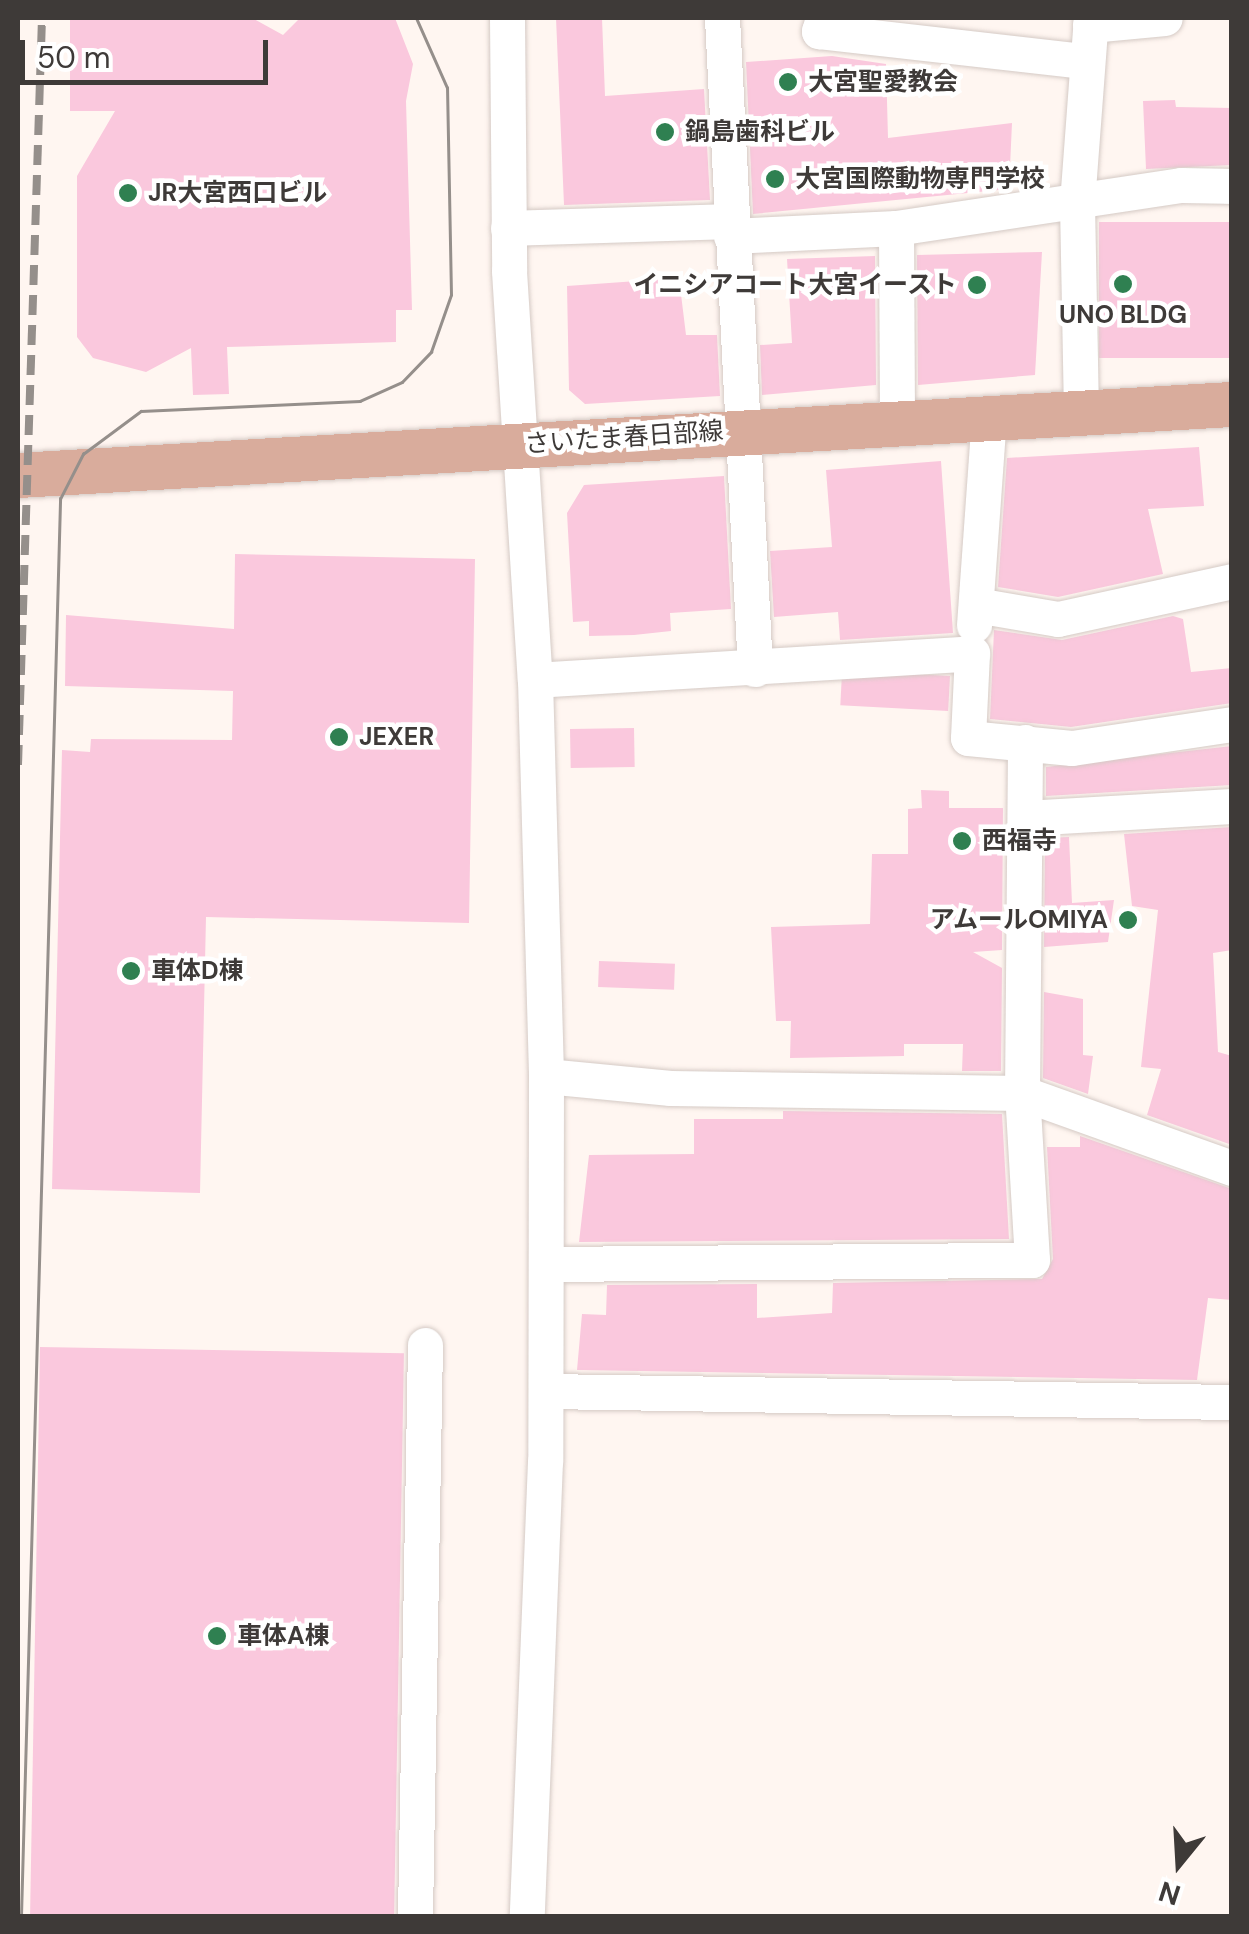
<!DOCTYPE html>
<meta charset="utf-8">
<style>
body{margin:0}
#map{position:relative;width:1249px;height:1934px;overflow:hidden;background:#fff6f1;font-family:"DM Sans","Noto Sans JP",sans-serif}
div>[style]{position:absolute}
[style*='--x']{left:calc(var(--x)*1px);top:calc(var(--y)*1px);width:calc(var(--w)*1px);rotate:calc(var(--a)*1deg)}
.building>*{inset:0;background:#fac8dd;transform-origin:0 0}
.roads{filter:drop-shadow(0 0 2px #d5cac5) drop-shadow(0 0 2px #d5cac5)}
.minor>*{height:35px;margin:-17.5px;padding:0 17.5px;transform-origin:17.5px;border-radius:17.5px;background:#fff}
.major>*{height:45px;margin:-22.5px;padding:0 22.5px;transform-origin:22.5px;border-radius:22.5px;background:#d9ac9c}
.tram>*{height:2.5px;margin:-1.25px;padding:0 1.25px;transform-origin:1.25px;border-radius:1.25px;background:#958f8b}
.rail>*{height:8px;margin-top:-4px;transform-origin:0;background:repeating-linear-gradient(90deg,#958f8b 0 20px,transparent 0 30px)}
.dots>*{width:28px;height:28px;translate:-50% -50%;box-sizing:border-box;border:5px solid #fff;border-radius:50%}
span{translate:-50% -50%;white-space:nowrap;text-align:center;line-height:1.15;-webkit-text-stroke:9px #fff;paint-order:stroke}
.poi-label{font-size:25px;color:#3e3a38;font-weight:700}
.left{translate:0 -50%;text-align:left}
.right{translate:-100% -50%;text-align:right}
.street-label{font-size:25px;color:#3e3a38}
.frame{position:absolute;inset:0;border:20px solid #3e3a38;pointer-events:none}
.north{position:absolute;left:1129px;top:1814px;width:100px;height:100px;-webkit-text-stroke:8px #fff;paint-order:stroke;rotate:198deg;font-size:28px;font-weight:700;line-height:40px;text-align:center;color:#3e3a38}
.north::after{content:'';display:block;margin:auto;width:35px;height:45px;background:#3e3a38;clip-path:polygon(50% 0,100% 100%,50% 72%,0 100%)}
.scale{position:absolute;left:20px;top:40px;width:248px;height:45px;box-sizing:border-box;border:5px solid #3e3a38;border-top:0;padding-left:12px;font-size:30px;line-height:35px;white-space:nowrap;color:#3e3a38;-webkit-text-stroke:8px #fff;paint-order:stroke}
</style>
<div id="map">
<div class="building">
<i style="clip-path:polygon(70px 18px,252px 18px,283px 35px,300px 18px,395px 18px,413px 64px,406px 101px,412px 310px,396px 310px,396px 342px,227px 347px,229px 394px,193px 395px,191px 348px,146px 372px,93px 358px,77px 337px,77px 176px,115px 111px,70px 111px)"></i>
<i style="clip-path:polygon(556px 18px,602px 18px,605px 96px,704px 89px,710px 200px,564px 205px)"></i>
<i style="clip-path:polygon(832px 56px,886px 64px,888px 138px,1012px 123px,1009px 189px,753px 214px,746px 62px)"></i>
<i style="clip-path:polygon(1175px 100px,1176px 107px,1232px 108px,1232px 165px,1146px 169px,1143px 101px)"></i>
<i style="left:1232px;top:222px;width:136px;height:133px;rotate:90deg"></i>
<i style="clip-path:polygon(1042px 252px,1035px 375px,918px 385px,917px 255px)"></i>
<i style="clip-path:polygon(875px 256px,876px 385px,762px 395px,760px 345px,792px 343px,787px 259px)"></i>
<i style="clip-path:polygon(679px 278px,686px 335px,717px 335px,720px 396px,585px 404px,569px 390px,567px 286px)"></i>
<i style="clip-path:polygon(1199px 447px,1204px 506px,1148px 509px,1163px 574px,1058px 597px,998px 587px,1007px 458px)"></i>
<i style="clip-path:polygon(941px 461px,953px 633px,840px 640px,838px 612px,774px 617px,770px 551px,832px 547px,826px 470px)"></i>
<i style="clip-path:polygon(724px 476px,731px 609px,670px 613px,671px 631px,634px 635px,589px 636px,589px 621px,573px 622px,567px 513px,584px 485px)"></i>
<i style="clip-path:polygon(235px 554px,475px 559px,469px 923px,206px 917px,200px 1193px,52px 1189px,62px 750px,90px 752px,91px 739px,232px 740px,233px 691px,65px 686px,66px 615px,234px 629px)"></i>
<i style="clip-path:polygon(1173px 616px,1183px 619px,1191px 672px,1232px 668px,1232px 703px,1071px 727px,990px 719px,994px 630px,1062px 640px)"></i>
<i style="left:950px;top:676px;width:35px;height:108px;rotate:93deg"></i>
<i style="left:634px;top:728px;width:39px;height:64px;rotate:89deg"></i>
<i style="clip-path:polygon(1232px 746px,1232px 785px,1046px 796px,1046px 767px)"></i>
<i style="clip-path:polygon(921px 790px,949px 791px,949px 808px,1003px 808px,1002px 950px,973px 952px,1002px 968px,1001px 1071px,962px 1071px,963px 1044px,904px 1044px,904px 1056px,790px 1058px,791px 1021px,776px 1021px,771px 927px,870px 924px,872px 854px,908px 854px,908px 809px,922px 808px)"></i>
<i style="clip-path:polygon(1232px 827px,1232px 950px,1213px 953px,1218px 1052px,1232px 1056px,1232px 1145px,1147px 1115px,1161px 1069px,1141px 1067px,1158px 910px,1132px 906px,1124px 834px)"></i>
<i style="clip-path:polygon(1069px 837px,1072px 903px,1114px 900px,1108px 942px,1044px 947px,1045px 838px)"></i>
<i style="left:599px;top:961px;width:76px;height:26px;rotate:2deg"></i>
<i style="clip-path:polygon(1044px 992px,1083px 999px,1083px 1055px,1093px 1056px,1088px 1094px,1043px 1078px)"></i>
<i style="clip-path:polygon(783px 1111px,1002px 1114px,1009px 1239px,579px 1242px,589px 1155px,694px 1154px,694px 1119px,783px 1119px)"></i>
<i style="clip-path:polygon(1080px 1136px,1232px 1189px,1232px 1300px,1208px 1298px,1197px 1380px,577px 1370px,582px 1314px,606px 1315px,607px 1285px,757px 1284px,757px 1318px,832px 1313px,833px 1283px,1042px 1279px,1053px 1259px,1047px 1147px,1080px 1147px)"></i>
<i style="left:40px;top:1347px;width:364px;height:569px;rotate:1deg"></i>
</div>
<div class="roads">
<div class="minor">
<i style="--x:507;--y:18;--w:253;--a:89.5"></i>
<i style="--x:509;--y:271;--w:410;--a:86.4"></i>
<i style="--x:535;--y:680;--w:396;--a:88.4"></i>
<i style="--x:546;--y:1076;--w:385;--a:90.1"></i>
<i style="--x:545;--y:1461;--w:455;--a:92.3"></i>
<i style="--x:722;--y:18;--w:652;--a:87.1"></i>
<i style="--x:823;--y:18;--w:14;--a:107"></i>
<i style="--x:819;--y:31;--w:267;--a:6.5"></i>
<i style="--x:1090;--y:25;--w:75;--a:-5.3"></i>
<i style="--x:508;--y:228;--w:222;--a:-1.8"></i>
<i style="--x:896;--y:228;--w:194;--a:89.7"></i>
<i style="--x:731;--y:236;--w:165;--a:-2.8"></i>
<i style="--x:896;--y:228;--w:288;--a:-8.6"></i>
<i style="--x:1181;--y:185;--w:51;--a:1.1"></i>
<i style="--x:1081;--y:412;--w:209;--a:-91.1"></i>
<i style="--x:1077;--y:203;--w:186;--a:-85.7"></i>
<i style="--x:976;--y:605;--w:83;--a:9.7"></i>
<i style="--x:1058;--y:619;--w:178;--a:-12.3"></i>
<i style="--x:974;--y:625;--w:209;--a:-85.9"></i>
<i style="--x:535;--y:680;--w:438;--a:-3.5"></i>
<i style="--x:972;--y:653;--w:85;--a:92.7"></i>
<i style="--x:968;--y:738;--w:104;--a:5.5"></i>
<i style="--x:1072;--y:748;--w:162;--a:-8.5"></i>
<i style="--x:1025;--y:818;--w:207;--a:-3.3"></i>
<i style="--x:546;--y:1076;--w:125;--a:5.5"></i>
<i style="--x:670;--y:1088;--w:352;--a:0.8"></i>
<i style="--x:1022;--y:1093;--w:223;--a:19.7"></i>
<i style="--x:547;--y:1264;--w:485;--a:-0.5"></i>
<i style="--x:1032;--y:1260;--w:167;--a:-93.4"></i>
<i style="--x:1022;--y:1093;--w:351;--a:-89.5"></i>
<i style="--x:546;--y:1391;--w:686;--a:0.92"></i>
<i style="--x:415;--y:1916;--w:571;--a:-89"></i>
</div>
<div class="major">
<i style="--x:18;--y:475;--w:1216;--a:-3.35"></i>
</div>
</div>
<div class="tram">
<i style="--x:21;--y:1916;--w:1418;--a:-88.42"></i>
<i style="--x:60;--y:499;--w:51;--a:-62.9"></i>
<i style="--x:83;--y:454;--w:72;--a:-36.6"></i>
<i style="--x:141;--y:411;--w:219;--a:-2.6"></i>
<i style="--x:360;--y:401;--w:46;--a:-24.3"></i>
<i style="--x:402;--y:382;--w:42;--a:-46"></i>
<i style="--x:431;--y:352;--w:60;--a:-70.7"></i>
<i style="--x:451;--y:295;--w:207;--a:-91.1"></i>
<i style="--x:447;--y:88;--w:77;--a:-113.9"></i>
</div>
<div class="rail">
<i style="--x:18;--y:765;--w:747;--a:-88.16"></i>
</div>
<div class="dots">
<i style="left:788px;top:82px;background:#2f8051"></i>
<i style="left:665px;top:132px;background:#2f8051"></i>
<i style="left:775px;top:179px;background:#2f8051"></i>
<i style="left:128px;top:193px;background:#2f8051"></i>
<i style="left:1123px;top:284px;background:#2f8051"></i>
<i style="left:977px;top:285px;background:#2f8051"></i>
<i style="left:339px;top:737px;background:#2f8051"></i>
<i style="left:962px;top:841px;background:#2f8051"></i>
<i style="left:1128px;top:920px;background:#2f8051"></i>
<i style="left:131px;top:971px;background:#2f8051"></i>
<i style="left:217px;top:1636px;background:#2f8051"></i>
</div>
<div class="poi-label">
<span class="left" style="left:808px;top:82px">大宮聖愛教会</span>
<span class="left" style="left:685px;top:132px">鍋島歯科ビル</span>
<span class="left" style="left:795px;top:179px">大宮国際動物専門学校</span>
<span class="left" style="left:148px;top:193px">JR大宮西口ビル</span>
<span class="right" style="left:957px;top:285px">イニシアコート大宮イースト</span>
<span style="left:1123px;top:315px">UNO BLDG</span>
<span class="left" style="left:359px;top:737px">JEXER</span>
<span class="left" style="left:982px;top:841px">西福寺</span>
<span class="right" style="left:1108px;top:920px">アムールOMIYA</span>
<span class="left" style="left:151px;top:971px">車体D棟</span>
<span class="left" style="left:237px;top:1636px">車体A棟</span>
</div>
<div class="street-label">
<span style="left:624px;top:438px;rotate:-4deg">さいたま春日部線</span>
</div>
<div class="frame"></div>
<div class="north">N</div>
<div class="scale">50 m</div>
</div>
